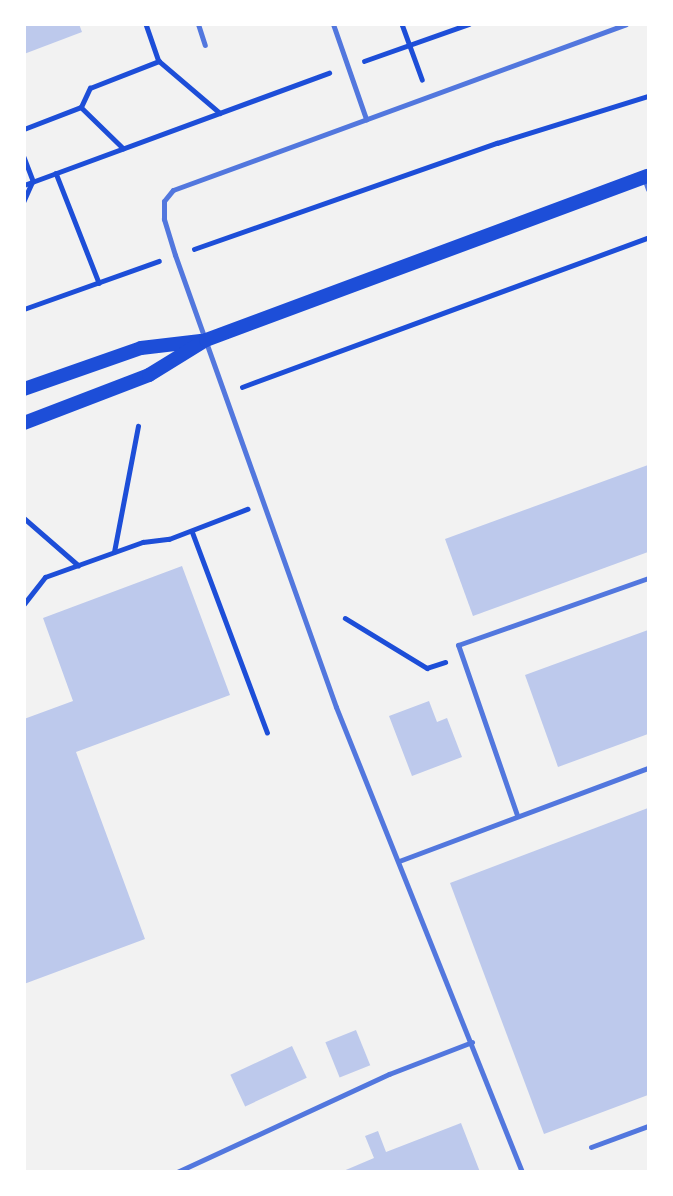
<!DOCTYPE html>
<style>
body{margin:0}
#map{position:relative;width:673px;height:1196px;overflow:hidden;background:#f2f2f2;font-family:"Nunito Sans",sans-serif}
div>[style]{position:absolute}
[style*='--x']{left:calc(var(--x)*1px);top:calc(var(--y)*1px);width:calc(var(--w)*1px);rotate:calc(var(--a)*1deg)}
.building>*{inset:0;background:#bdc9ec;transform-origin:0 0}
.path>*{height:4.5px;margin:-2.25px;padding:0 2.25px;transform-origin:2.25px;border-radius:2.25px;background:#1d4ed8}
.service>*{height:5px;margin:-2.5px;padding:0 2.5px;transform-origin:2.5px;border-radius:2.5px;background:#5277de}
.secondary>*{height:14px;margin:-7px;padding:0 7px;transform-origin:7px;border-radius:7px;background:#1d4ed8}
span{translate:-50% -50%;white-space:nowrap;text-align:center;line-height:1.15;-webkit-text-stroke:6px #fff;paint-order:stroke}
.frame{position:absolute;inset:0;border:26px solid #fff;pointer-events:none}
</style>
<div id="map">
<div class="building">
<i style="clip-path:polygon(24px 24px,79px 24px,82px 32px,24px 54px)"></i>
<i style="clip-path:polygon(648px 465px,648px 552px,473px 616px,445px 539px)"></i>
<i style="clip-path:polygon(182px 566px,230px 695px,76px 752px,145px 939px,24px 984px,24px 719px,73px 701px,43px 618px)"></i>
<i style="clip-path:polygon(648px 630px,648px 734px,558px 767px,525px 675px)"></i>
<i style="clip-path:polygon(429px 701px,437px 722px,447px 718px,462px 757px,412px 776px,389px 716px)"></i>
<i style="clip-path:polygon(648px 808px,648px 1095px,544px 1134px,450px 883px)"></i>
<i style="left:356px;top:1030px;width:38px;height:33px;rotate:68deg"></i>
<i style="left:292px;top:1046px;width:35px;height:68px;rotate:65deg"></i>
<i style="clip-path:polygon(461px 1123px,480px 1172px,341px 1172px,374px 1158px,365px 1136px,378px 1131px,386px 1152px)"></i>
</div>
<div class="path">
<i style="--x:146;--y:24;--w:39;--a:71"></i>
<i style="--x:159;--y:61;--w:80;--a:40.4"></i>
<i style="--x:402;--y:24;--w:59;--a:70"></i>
<i style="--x:364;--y:61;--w:111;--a:-19.4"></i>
<i style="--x:81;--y:107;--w:59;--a:44.3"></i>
<i style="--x:24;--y:129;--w:61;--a:-21.1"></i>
<i style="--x:81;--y:107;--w:21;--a:-65"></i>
<i style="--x:90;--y:88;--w:74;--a:-21.4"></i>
<i style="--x:24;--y:157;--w:26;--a:69"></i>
<i style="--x:33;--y:181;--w:22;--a:114"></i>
<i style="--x:56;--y:173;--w:118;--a:68.6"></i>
<i style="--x:24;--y:185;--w:325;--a:-20.2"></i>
<i style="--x:194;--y:249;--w:321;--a:-19.3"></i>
<i style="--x:497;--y:143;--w:158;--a:-17.3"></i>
<i style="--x:24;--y:309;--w:143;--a:-19.6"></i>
<i style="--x:242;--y:387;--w:432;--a:-20.2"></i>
<i style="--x:24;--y:518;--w:72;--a:41"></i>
<i style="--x:192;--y:531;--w:215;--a:69.5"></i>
<i style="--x:114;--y:552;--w:128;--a:-79.2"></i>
<i style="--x:24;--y:604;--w:34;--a:-52"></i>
<i style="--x:45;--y:577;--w:104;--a:-19.7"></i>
<i style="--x:143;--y:542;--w:26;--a:-7"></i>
<i style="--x:169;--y:539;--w:84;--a:-21"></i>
<i style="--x:345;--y:618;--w:96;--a:31.4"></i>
<i style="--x:427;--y:668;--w:19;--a:-18"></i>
</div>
<div class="service">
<i style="--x:198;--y:24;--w:22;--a:72"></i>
<i style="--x:333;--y:24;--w:101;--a:70.8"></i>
<i style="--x:644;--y:178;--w:12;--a:70"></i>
<i style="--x:517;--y:815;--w:180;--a:-109.1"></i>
<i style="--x:458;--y:645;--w:201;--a:-19.4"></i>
<i style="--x:399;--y:861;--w:266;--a:-20.5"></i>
<i style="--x:591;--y:1147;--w:61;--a:-20.2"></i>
<i style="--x:177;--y:1172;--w:234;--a:-24.8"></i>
<i style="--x:389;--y:1074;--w:89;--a:-21.1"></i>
<i style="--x:522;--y:1172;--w:501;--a:-111.8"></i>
<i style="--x:336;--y:707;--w:480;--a:-109.6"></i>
<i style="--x:175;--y:255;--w:38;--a:-107"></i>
<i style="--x:164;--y:219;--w:18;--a:-90"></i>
<i style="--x:164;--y:201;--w:14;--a:-51"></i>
<i style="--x:173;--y:190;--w:482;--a:-20.1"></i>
</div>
<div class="secondary">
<i style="--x:24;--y:389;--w:124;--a:-19.3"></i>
<i style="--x:141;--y:348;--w:60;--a:-6.7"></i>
<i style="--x:24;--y:423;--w:134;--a:-21"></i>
<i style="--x:149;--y:375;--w:67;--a:-31.6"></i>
<i style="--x:206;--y:340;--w:471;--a:-20.4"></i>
</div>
<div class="frame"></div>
</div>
